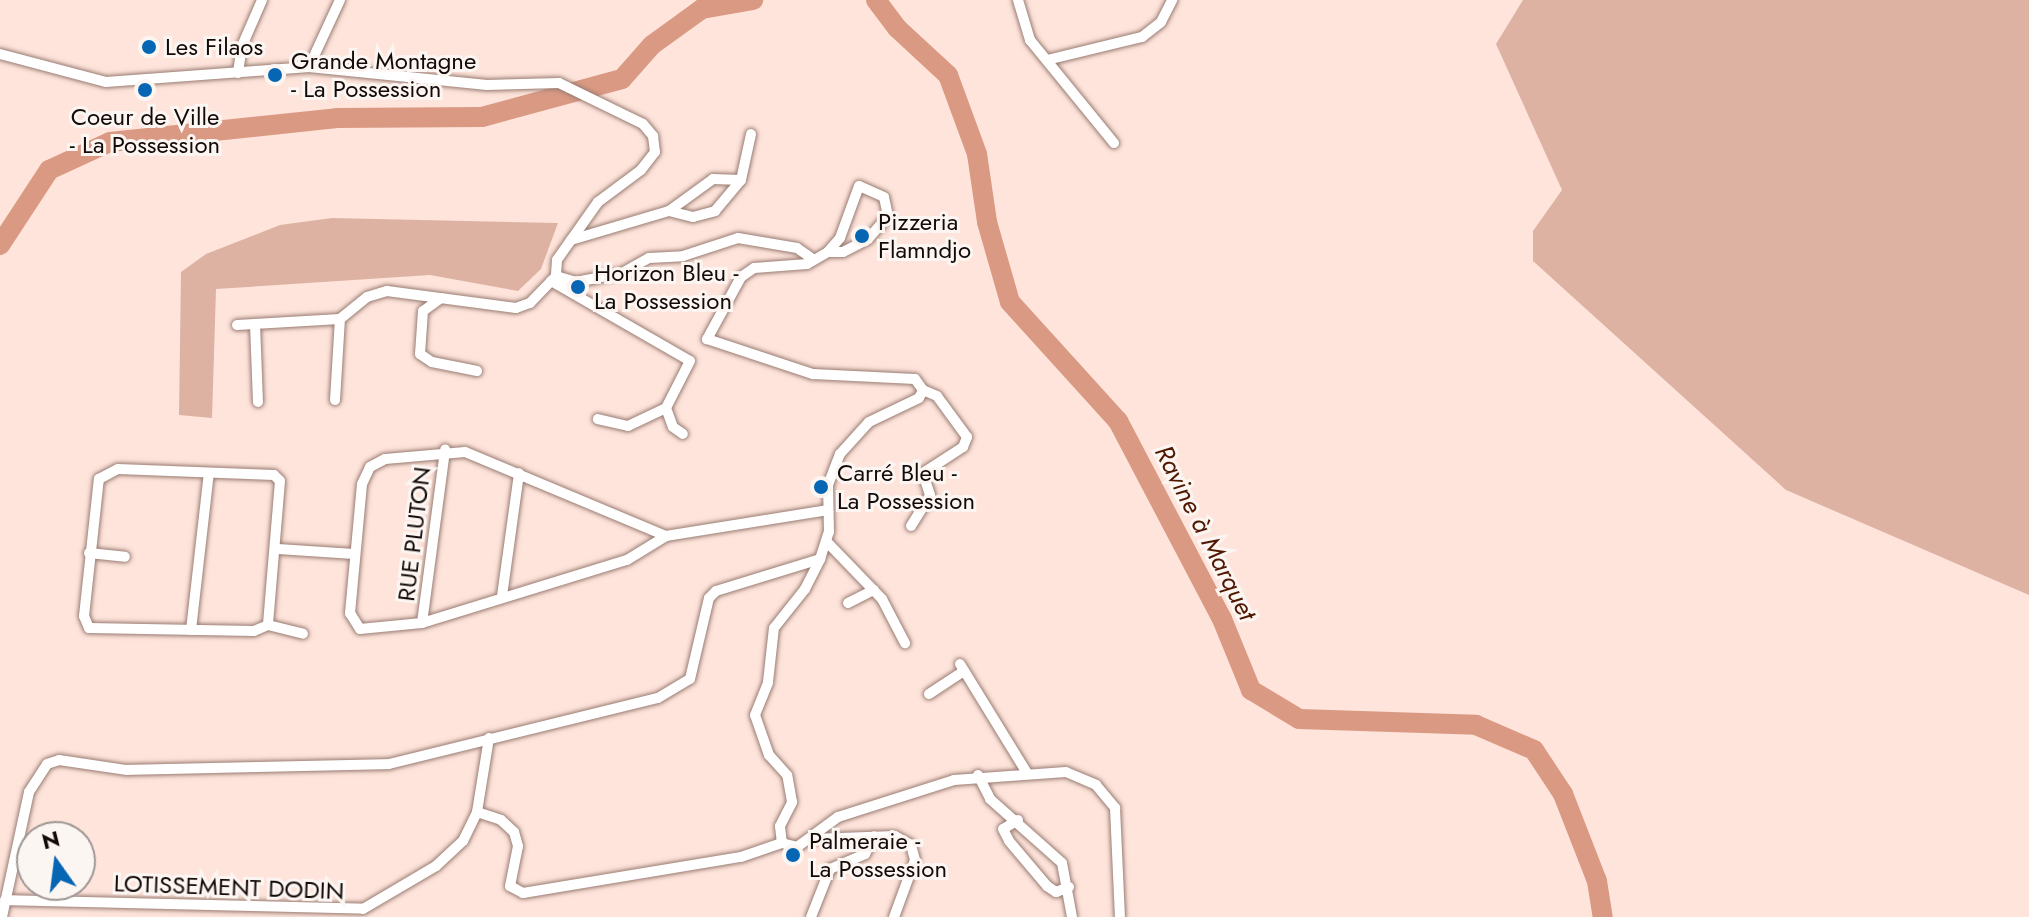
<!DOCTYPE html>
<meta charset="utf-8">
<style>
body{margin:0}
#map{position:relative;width:2029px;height:917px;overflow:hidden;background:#fee4db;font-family:Jost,sans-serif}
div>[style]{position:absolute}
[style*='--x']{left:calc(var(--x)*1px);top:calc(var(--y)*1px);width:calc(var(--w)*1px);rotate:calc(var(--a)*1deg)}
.green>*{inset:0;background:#ddb2a3}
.river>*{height:20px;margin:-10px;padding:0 10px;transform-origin:10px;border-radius:10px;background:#da9983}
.roads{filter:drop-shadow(0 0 2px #997c72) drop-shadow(0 0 2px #997c72)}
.street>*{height:10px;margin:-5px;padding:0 5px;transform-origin:5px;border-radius:5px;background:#fff}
.dots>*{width:22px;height:22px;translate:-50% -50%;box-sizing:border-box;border:4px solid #fcf6f3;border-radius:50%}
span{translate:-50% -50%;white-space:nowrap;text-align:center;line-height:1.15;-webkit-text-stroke:6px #fcf6f3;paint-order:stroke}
.poi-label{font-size:24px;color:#130906}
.left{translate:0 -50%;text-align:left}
.street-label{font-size:24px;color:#130906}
.water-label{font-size:26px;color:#501701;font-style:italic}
.north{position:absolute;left:16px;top:821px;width:80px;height:80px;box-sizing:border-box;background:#fcf6f3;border:2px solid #9f9794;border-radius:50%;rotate:346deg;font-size:22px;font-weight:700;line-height:32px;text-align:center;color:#130906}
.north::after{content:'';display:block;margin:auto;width:28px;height:36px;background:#0766b3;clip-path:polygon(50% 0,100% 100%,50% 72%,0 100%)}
</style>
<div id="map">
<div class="green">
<i style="clip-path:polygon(1523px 0,2029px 0,2029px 595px,1786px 490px,1533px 261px,1533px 231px,1562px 190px,1496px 44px)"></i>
<i style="clip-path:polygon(332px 218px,558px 223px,541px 269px,518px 291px,430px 275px,216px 289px,212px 418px,179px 415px,181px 272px,206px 254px,280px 225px)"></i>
</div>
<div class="river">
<i style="--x:876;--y:0;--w:35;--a:53"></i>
<i style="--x:897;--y:28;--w:69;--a:42.7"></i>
<i style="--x:948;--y:75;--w:84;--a:69.8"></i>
<i style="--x:977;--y:154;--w:69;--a:81.6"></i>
<i style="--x:987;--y:222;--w:83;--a:74"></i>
<i style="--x:1010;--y:302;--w:161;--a:47.8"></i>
<i style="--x:1118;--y:421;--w:224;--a:62.3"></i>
<i style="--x:1222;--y:619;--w:77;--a:67.8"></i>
<i style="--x:1251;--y:690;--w:56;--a:31.1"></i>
<i style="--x:1299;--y:719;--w:177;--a:1.9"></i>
<i style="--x:1476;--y:725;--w:63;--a:23.3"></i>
<i style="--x:1534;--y:750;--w:53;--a:56.6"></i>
<i style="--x:1563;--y:794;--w:93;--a:68.7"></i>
<i style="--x:1597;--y:881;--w:36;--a:81"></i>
<i style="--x:0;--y:245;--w:90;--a:-56.8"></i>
<i style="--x:49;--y:170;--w:67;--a:-24.7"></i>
<i style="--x:110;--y:142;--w:228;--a:-6"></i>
<i style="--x:337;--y:118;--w:145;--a:-0.4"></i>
<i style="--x:482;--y:117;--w:145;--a:-15.2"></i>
<i style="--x:622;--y:79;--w:45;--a:-48.6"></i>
<i style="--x:652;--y:45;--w:62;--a:-35.8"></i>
<i style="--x:702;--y:9;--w:52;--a:-10"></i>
</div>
<div class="roads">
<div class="street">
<i style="--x:1018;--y:0;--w:42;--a:73.3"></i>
<i style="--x:1030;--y:40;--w:133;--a:50.8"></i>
<i style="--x:0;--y:54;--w:110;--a:14.8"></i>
<i style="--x:106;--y:82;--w:204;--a:-4.2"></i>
<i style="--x:309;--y:67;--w:179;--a:5.8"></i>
<i style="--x:487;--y:85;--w:72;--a:-1.6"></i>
<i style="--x:559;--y:83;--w:93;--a:26"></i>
<i style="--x:643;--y:124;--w:16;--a:50"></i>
<i style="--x:653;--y:136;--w:16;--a:83"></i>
<i style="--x:655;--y:152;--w:23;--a:128"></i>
<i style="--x:641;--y:170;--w:54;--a:143.3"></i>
<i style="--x:598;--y:202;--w:71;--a:125.3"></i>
<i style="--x:557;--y:260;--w:16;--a:94"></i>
<i style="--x:1047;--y:60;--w:98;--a:-13.6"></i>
<i style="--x:1142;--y:37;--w:24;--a:-38"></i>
<i style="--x:1161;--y:22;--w:25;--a:-63"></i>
<i style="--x:309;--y:67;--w:74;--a:-65.2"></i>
<i style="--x:238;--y:73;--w:27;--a:-82"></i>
<i style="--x:242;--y:46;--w:50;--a:-66.5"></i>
<i style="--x:669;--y:211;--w:54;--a:-36"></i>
<i style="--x:713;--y:179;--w:28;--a:2"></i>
<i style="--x:571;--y:240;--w:102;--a:-16.5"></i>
<i style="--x:669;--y:211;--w:25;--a:14"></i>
<i style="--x:693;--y:217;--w:23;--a:-15"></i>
<i style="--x:715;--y:211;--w:40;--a:-50"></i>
<i style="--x:741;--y:180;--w:47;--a:-77.7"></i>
<i style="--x:828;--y:252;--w:15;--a:0"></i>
<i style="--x:843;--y:252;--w:28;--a:-27"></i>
<i style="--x:868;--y:239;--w:30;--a:-49"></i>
<i style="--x:888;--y:216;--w:19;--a:-102"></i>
<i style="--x:884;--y:197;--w:27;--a:-156"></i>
<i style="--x:859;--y:186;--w:55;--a:110.1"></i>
<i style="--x:840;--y:238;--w:18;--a:131"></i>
<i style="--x:828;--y:252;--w:24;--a:150"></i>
<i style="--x:807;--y:264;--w:53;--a:175.7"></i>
<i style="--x:754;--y:268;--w:16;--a:145"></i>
<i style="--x:741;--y:277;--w:71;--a:118.7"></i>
<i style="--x:707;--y:339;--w:112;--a:18.3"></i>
<i style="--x:813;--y:374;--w:102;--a:2.8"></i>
<i style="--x:915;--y:379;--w:14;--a:54"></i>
<i style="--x:556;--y:276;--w:21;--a:17"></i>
<i style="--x:576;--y:282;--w:47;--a:-11.1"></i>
<i style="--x:622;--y:273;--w:31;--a:-29"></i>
<i style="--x:649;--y:258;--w:34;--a:-3"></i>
<i style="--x:683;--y:256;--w:58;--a:-18.1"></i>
<i style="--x:738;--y:238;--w:60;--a:9.6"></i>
<i style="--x:797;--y:248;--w:19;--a:35"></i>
<i style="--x:551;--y:281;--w:160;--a:29.9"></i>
<i style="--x:690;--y:361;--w:53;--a:117.1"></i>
<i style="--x:666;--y:408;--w:42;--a:154.7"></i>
<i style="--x:628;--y:426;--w:31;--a:-167"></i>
<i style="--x:441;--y:298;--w:22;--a:144"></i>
<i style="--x:423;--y:311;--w:43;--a:94"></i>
<i style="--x:420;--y:354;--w:14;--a:34"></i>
<i style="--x:432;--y:362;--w:46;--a:11.3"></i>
<i style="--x:255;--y:324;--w:78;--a:87.8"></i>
<i style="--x:237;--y:325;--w:103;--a:-3.3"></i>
<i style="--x:340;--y:319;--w:35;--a:-39"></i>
<i style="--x:367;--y:297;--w:21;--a:-17"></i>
<i style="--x:387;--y:291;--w:130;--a:7.5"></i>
<i style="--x:516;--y:308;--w:15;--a:-20"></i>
<i style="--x:530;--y:303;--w:37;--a:-46"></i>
<i style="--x:335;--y:400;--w:81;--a:-86.5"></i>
<i style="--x:666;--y:408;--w:20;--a:70"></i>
<i style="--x:673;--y:427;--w:12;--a:35"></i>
<i style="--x:118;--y:469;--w:156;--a:2.2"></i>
<i style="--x:274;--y:475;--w:8;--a:45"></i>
<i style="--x:280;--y:481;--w:144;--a:94.8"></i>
<i style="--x:268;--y:625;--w:15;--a:157"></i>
<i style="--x:254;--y:631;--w:165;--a:-179"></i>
<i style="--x:89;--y:628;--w:13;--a:-113"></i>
<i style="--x:84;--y:616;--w:138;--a:-83.8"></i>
<i style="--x:99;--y:479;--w:21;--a:-28"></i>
<i style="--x:911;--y:526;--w:36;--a:-58"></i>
<i style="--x:930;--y:495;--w:23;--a:-108"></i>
<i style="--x:923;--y:473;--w:48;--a:-33"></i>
<i style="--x:963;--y:447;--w:11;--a:-68"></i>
<i style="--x:967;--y:437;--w:51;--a:-126.2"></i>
<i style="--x:937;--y:396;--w:15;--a:-157"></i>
<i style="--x:666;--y:536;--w:218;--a:-157.3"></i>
<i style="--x:465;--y:452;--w:80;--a:175"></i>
<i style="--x:385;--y:459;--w:17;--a:152"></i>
<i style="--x:370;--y:467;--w:19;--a:115"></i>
<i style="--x:362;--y:484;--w:130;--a:95.3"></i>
<i style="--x:350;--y:613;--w:19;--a:58"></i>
<i style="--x:360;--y:629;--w:62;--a:-5.5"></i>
<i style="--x:422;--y:623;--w:214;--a:-17.1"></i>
<i style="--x:627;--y:560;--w:46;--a:-31.6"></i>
<i style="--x:666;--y:536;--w:164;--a:-9.1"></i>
<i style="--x:826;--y:541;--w:81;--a:46"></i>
<i style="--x:882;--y:599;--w:50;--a:62.4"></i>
<i style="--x:278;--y:549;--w:76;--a:3.8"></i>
<i style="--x:89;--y:553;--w:36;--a:6"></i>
<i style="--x:502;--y:596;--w:124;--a:-82.1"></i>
<i style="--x:848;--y:603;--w:29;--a:-27"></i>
<i style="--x:422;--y:623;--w:175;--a:-82.4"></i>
<i style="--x:268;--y:625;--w:36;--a:14"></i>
<i style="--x:191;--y:630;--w:158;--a:-83.5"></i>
<i style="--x:960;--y:664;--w:128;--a:58.4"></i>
<i style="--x:929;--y:694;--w:42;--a:-33.3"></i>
<i style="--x:978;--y:775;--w:27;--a:63"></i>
<i style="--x:990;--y:799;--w:96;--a:41.6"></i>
<i style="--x:1062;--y:863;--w:55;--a:79.5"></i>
<i style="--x:477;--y:812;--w:25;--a:18"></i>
<i style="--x:501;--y:820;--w:18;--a:43"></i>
<i style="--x:514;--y:832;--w:15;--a:74"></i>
<i style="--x:518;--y:846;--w:41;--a:101.3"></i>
<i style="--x:510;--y:886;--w:15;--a:28"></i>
<i style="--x:523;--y:893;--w:221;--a:-9.4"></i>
<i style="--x:741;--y:857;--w:43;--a:-18.9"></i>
<i style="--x:1018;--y:820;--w:17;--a:149"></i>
<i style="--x:1003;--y:829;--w:13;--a:63"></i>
<i style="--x:1009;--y:841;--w:59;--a:49.8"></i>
<i style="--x:1047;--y:886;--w:11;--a:34"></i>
<i style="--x:1056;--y:892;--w:14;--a:-21"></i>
<i style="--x:812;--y:839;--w:83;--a:-2.1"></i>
<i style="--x:895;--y:836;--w:18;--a:29"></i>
<i style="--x:911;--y:845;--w:16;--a:75"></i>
<i style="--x:915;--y:860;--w:61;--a:110.2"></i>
<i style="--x:782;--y:843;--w:17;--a:-97"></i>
<i style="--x:780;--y:826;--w:27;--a:-63"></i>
<i style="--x:792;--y:802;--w:27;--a:-100"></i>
<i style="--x:787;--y:775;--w:27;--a:-132"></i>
<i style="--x:769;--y:755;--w:42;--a:-109.3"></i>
<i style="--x:755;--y:715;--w:35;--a:-68"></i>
<i style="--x:768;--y:682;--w:54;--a:-83.7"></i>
<i style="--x:774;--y:628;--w:50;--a:-51.5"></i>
<i style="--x:805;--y:589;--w:34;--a:-63"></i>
<i style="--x:820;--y:559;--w:28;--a:-72"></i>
<i style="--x:829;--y:532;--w:47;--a:-91.2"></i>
<i style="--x:828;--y:485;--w:33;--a:-69"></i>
<i style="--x:840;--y:454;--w:43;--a:-47.8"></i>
<i style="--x:869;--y:422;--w:55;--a:-25.6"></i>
<i style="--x:919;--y:398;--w:9;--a:-63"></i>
<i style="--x:782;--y:843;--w:16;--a:15"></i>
<i style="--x:797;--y:847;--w:51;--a:-36.2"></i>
<i style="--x:838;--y:817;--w:122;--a:-17.7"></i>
<i style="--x:954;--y:780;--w:112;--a:-4.1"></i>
<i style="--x:1066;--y:772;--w:33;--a:23"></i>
<i style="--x:1096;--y:785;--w:30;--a:50"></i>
<i style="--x:1115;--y:808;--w:109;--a:87.4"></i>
<i style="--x:5;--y:900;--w:358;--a:1.4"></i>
<i style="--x:363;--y:909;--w:85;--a:-30.5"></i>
<i style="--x:436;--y:866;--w:37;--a:-43"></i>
<i style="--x:463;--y:841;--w:32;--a:-64"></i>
<i style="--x:477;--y:812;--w:75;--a:-80.8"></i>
<i style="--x:2;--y:917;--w:128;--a:-77.8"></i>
<i style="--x:29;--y:792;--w:33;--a:-57"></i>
<i style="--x:47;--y:764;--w:13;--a:-18"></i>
<i style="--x:59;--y:760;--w:69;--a:8.4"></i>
<i style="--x:127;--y:770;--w:262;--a:-1.3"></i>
<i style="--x:389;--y:764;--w:277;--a:-13.8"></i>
<i style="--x:658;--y:698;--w:37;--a:-31"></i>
<i style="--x:690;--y:679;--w:83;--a:-76.8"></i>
<i style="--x:709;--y:598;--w:10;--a:-45"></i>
<i style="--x:716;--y:591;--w:109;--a:-17.1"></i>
<i style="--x:811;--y:917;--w:52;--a:-68.4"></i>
<i style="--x:830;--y:869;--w:38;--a:-23"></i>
<i style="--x:865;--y:854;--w:20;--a:-63"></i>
</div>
</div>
<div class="dots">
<i style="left:149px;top:47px;background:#0766b3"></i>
<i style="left:275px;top:75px;background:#0766b3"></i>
<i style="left:145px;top:90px;background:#0766b3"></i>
<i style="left:862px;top:236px;background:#0766b3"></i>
<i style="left:578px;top:287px;background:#0766b3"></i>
<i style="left:821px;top:487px;background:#0766b3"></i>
<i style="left:793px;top:855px;background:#0766b3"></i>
</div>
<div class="poi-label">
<span class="left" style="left:165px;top:47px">Les Filaos</span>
<span class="left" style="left:291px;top:75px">Grande Montagne<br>- La Possession</span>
<span style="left:145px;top:131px">Coeur de Ville<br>- La Possession</span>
<span class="left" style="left:878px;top:236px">Pizzeria<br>Flamndjo</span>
<span class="left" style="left:594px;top:287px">Horizon Bleu -<br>La Possession</span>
<span class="left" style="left:837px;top:487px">Carré Bleu -<br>La Possession</span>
<span class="left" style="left:809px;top:855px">Palmeraie -<br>La Possession</span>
</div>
<div class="street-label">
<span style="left:414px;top:534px;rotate:-83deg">RUE PLUTON</span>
<span style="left:229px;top:887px;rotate:2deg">LOTISSEMENT DODIN</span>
</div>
<div class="water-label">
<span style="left:1205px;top:533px;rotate:63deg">Ravine à Marquet</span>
</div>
<div class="north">N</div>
</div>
